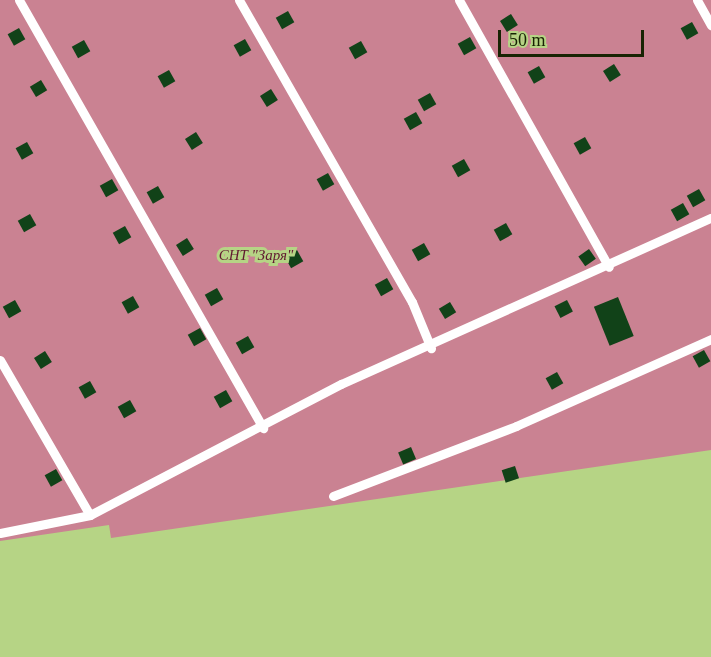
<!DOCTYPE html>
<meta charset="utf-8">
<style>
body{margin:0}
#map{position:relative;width:711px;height:657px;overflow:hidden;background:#b6d485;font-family:Georgia,serif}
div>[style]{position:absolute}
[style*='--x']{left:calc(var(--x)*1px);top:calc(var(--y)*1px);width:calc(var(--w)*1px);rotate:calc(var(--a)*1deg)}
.green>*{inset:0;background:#ca8292}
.building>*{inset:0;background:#114218;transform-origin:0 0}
.lane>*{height:9px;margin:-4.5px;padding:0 4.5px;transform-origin:4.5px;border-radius:4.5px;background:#fff}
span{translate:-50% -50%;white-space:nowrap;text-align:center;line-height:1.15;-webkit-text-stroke:6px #b6d485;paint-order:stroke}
.park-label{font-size:15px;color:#611930;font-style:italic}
.scale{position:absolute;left:498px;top:30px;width:146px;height:27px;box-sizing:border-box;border:3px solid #182303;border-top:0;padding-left:8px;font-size:18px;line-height:21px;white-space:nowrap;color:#182303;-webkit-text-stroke:4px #b6d485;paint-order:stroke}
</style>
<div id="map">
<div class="green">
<i style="clip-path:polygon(0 0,711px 0,711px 450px,111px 538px,109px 525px,0 541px)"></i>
</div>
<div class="building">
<i style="left:288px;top:11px;width:13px;height:14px;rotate:61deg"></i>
<i style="left:511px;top:14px;width:13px;height:13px;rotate:58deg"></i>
<i style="left:692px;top:22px;width:13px;height:13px;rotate:61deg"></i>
<i style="left:19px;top:28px;width:13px;height:13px;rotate:61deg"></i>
<i style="left:470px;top:37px;width:13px;height:14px;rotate:61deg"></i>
<i style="left:245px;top:39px;width:13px;height:13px;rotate:61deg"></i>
<i style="left:84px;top:40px;width:13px;height:14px;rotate:61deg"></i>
<i style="left:361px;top:41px;width:13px;height:14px;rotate:61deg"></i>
<i style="left:614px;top:64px;width:13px;height:13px;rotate:58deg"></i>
<i style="left:539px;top:66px;width:13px;height:13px;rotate:61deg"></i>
<i style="left:169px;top:70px;width:13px;height:13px;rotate:61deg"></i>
<i style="left:41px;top:80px;width:12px;height:13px;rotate:59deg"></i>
<i style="left:271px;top:89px;width:13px;height:13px;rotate:58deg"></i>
<i style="left:430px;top:93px;width:13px;height:14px;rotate:61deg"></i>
<i style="left:416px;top:112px;width:13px;height:14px;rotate:61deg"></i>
<i style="left:196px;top:132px;width:13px;height:13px;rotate:58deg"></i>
<i style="left:585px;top:137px;width:13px;height:13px;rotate:61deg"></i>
<i style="left:27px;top:142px;width:13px;height:13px;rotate:61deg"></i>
<i style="left:464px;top:159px;width:13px;height:14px;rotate:61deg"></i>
<i style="left:328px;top:173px;width:13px;height:13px;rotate:61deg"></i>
<i style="left:112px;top:179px;width:13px;height:14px;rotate:61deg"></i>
<i style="left:158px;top:186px;width:13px;height:13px;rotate:61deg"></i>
<i style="left:699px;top:189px;width:13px;height:14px;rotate:61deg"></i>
<i style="left:683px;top:203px;width:13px;height:14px;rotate:61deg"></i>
<i style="left:30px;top:214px;width:13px;height:14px;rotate:61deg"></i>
<i style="left:506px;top:223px;width:13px;height:14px;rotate:61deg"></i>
<i style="left:125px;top:226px;width:13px;height:14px;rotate:61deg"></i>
<i style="left:187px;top:238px;width:13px;height:13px;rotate:58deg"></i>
<i style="left:424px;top:243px;width:13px;height:14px;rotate:61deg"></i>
<i style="left:589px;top:249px;width:12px;height:13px;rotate:55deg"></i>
<i style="left:297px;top:250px;width:13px;height:14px;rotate:61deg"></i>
<i style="left:387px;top:278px;width:13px;height:14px;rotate:61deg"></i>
<i style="left:217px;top:288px;width:13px;height:14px;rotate:61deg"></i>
<i style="left:133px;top:296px;width:13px;height:13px;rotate:61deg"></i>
<i style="left:618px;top:297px;width:42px;height:26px;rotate:68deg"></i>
<i style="left:15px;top:300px;width:13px;height:14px;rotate:61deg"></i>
<i style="left:567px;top:300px;width:13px;height:14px;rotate:63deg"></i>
<i style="left:450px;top:302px;width:12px;height:13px;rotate:59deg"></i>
<i style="left:200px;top:328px;width:13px;height:14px;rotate:61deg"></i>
<i style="left:248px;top:336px;width:13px;height:14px;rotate:61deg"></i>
<i style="left:704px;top:350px;width:13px;height:13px;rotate:61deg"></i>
<i style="left:45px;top:351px;width:13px;height:13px;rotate:58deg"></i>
<i style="left:557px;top:372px;width:13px;height:13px;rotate:61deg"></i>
<i style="left:90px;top:381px;width:13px;height:13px;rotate:61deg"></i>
<i style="left:226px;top:390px;width:13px;height:14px;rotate:61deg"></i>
<i style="left:130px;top:400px;width:13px;height:14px;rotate:61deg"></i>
<i style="left:411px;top:447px;width:13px;height:14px;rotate:67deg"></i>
<i style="left:515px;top:466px;width:13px;height:14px;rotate:72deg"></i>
<i style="left:56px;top:469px;width:13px;height:13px;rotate:61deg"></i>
</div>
<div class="lane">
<i style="--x:19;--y:0;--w:493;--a:60.3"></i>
<i style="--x:239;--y:0;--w:348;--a:60.2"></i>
<i style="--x:412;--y:302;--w:50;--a:67.6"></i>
<i style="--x:459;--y:0;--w:306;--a:60.7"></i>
<i style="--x:697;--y:0;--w:29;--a:61"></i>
<i style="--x:0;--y:360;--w:179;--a:59.9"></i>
<i style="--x:333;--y:496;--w:196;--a:-20.9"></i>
<i style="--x:516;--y:426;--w:214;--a:-24"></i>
<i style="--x:0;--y:533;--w:92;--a:-11.3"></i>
<i style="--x:90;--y:515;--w:283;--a:-27.6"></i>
<i style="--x:341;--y:384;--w:406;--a:-24.2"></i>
</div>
<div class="park-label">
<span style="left:256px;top:256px">СНТ "Заря"</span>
</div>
<div class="scale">50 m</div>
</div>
